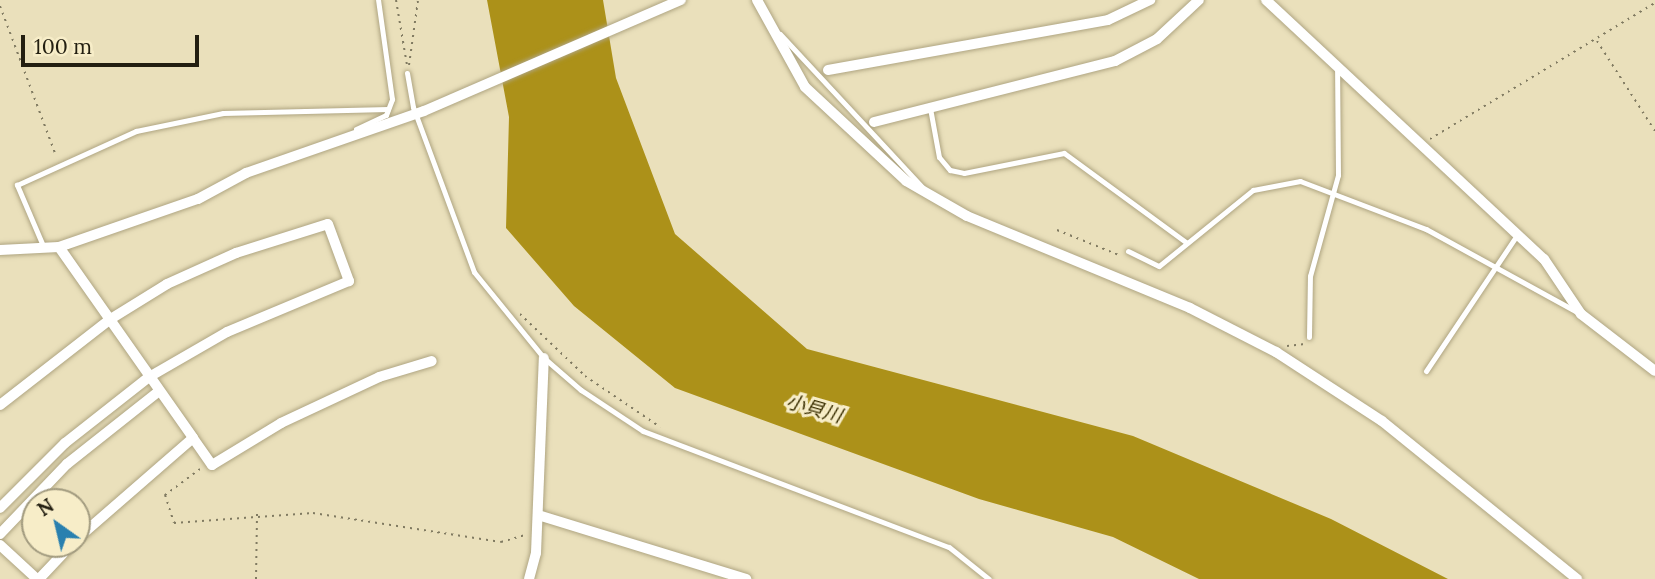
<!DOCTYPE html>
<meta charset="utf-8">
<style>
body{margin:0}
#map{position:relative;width:1655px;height:579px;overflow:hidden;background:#eae0bb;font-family:Lora,"Noto Sans JP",serif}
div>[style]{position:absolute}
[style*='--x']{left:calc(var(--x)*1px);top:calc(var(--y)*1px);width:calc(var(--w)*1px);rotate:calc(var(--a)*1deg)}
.water>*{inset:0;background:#ac9119}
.path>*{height:2px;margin-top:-1px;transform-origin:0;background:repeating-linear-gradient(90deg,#807a61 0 2px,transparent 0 7px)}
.roads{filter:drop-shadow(0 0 2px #afa582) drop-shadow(0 0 2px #afa582)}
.lane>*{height:5px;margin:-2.5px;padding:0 2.5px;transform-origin:2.5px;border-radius:2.5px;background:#fff}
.street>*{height:10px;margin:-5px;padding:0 5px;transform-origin:5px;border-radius:5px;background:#fff}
span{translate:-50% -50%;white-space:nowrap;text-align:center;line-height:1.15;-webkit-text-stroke:6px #f7edc8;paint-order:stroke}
.water-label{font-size:19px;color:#3a2e00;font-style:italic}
.north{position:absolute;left:21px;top:488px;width:70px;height:70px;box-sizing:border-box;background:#f7edc8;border:2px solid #a29b7f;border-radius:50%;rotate:326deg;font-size:19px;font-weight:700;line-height:28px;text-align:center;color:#231f11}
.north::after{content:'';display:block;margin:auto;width:24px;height:32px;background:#2980af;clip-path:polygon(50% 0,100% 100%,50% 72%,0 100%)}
.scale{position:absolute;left:21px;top:35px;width:178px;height:32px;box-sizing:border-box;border:4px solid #231f11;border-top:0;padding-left:9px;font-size:21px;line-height:24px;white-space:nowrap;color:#231f11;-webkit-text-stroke:5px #f7edc8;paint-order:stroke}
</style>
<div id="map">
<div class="water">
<i style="clip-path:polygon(487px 0,603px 0,616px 78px,675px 234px,807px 349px,1133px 436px,1331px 519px,1448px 579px,1199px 579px,1113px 537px,979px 499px,675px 388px,574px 306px,506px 228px,509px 117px)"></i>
</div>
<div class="path">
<i style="--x:396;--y:0;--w:66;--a:80.4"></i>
<i style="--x:0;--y:6;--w:160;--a:69.5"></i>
<i style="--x:1597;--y:41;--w:107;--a:57.2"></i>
<i style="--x:409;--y:65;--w:66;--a:-82.1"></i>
<i style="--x:1430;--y:139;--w:263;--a:-31.2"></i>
<i style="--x:1057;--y:230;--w:67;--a:22"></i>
<i style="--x:520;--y:314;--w:90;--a:43.6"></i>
<i style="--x:585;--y:376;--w:91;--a:34.2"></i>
<i style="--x:1287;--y:346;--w:18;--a:-6"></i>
<i style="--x:200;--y:469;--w:44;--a:143.4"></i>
<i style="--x:165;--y:495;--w:29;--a:72"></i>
<i style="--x:174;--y:523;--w:139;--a:-4.1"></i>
<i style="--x:313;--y:513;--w:190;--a:8.8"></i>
<i style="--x:501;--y:542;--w:26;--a:-16"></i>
<i style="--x:256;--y:579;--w:65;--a:-89.1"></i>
</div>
<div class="roads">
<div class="lane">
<i style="--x:780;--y:34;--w:210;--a:47.1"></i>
<i style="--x:407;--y:73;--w:35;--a:80"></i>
<i style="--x:413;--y:107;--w:176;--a:69.7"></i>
<i style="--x:474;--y:272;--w:111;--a:50.9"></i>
<i style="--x:544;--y:358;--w:49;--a:40.9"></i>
<i style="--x:581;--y:390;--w:74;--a:33.5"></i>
<i style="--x:643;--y:431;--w:327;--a:20.8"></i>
<i style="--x:949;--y:547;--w:51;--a:38.7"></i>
<i style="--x:930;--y:108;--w:50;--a:79.6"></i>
<i style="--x:939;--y:157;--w:17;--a:50"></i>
<i style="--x:950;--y:170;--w:14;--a:12"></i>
<i style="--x:964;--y:173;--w:102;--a:-11.3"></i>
<i style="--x:1064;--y:153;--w:152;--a:36.2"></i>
<i style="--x:356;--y:129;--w:33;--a:-25"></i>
<i style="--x:386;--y:115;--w:17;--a:-69"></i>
<i style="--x:392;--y:99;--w:100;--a:-98"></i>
<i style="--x:44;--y:248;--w:69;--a:-113.2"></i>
<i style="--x:17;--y:185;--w:131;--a:-24.4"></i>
<i style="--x:136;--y:131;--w:89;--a:-11.7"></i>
<i style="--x:223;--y:113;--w:165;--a:-1.4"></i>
<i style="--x:1128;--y:251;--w:34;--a:26"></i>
<i style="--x:1159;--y:266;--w:121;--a:-39"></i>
<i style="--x:1253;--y:190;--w:48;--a:-10.8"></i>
<i style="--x:1300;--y:181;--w:135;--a:20.9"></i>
<i style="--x:1426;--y:229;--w:175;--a:28.8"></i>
<i style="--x:1309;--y:337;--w:61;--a:-89.1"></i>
<i style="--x:1310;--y:276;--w:105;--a:-74.5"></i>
<i style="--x:1338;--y:175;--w:109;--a:-90.5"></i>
<i style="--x:1426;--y:371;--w:164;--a:-56.2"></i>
</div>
<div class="street">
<i style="--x:757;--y:0;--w:99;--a:61.1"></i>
<i style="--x:805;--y:87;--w:138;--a:42.9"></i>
<i style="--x:906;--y:181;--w:70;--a:29.8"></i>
<i style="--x:967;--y:216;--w:241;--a:22.4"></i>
<i style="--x:1190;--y:308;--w:97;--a:27.1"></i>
<i style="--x:1276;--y:352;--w:126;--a:33.1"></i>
<i style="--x:1382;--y:421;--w:251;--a:39"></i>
<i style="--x:1266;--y:0;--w:380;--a:43"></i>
<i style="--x:1544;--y:259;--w:66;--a:56.1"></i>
<i style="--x:1581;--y:314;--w:93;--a:37.6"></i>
<i style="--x:828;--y:70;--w:284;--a:-10.1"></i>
<i style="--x:1108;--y:20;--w:47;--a:-25.5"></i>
<i style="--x:874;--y:122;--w:249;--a:-14.2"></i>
<i style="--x:1115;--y:61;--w:47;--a:-27.6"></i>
<i style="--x:1157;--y:39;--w:57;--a:-42.9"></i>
<i style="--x:59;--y:247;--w:233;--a:54.9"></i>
<i style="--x:193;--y:438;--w:154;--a:139"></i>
<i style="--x:0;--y:250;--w:59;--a:-2.9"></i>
<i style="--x:59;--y:247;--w:147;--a:-19.1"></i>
<i style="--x:198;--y:199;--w:55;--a:-28.4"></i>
<i style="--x:246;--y:173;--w:188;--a:-19.2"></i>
<i style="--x:424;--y:111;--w:280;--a:-23.4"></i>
<i style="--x:0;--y:405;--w:138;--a:-37.9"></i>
<i style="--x:109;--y:320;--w:68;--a:-31.8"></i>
<i style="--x:167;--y:284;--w:76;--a:-24.2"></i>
<i style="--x:236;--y:253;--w:96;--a:-17.5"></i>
<i style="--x:328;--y:224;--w:61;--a:69.8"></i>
<i style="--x:349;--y:281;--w:132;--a:157.3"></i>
<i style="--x:227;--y:332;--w:90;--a:150"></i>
<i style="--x:149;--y:377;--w:107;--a:141.8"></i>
<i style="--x:65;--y:443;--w:92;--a:135"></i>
<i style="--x:193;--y:438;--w:33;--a:55"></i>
<i style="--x:212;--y:465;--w:81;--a:-31.3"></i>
<i style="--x:281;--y:423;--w:108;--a:-25.1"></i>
<i style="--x:379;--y:377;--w:55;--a:-16.8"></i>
<i style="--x:538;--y:515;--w:218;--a:17.1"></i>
<i style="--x:0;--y:534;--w:97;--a:-46.3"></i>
<i style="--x:67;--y:464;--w:117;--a:-38.4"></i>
<i style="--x:0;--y:545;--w:50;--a:42.6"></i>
<i style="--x:39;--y:579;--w:48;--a:-46.7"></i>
<i style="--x:529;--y:579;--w:27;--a:-75"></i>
<i style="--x:536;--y:553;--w:195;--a:-87.7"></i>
</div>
</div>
<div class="water-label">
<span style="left:814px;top:409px;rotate:16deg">小貝川</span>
</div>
<div class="north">N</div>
<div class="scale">100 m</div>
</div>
